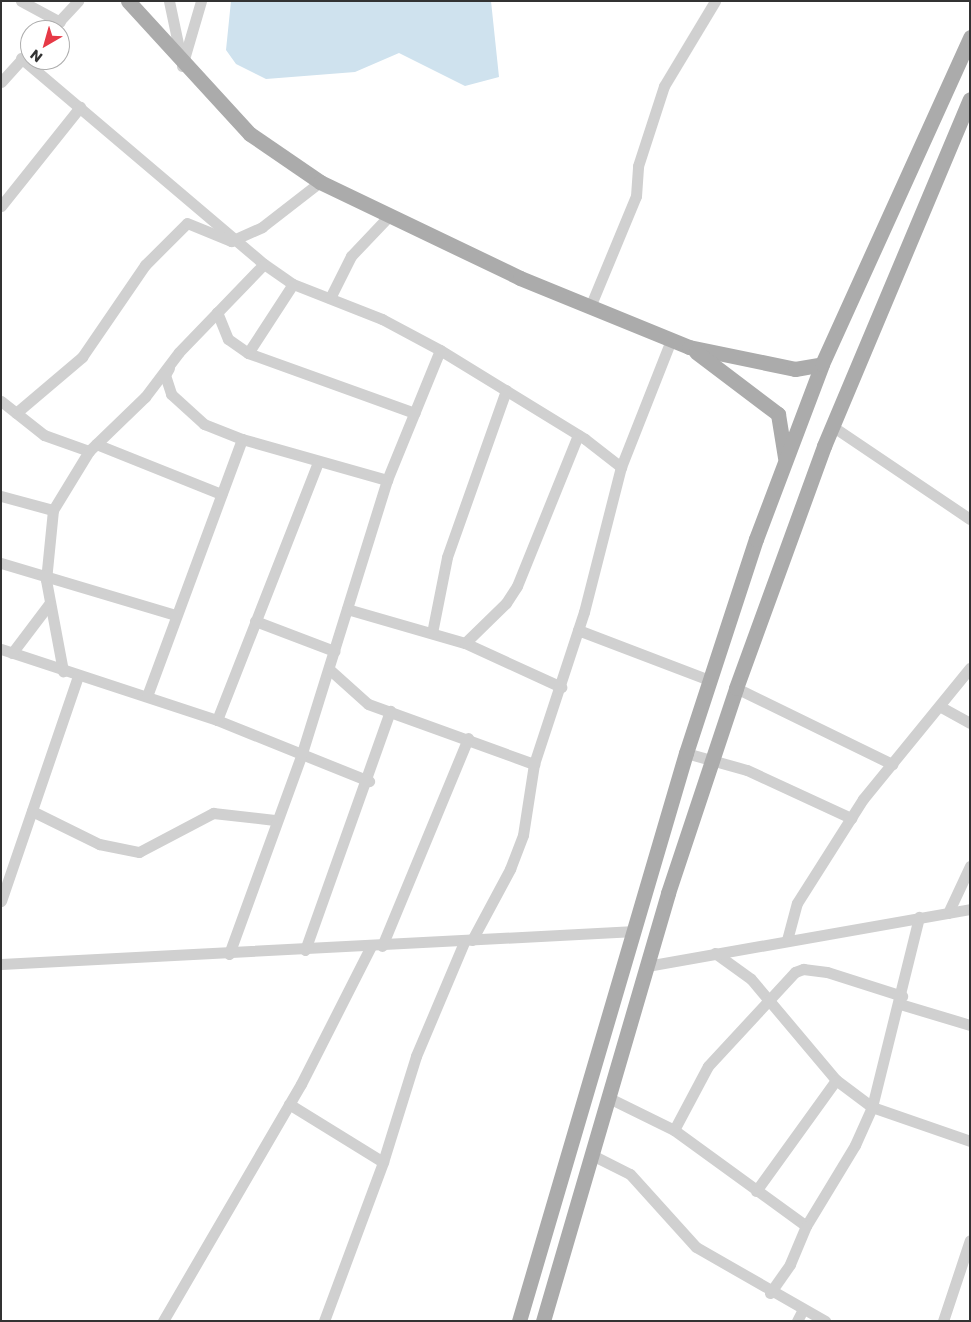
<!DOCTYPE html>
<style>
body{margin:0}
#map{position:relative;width:971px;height:1322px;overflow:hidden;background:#fff;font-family:Poppins,sans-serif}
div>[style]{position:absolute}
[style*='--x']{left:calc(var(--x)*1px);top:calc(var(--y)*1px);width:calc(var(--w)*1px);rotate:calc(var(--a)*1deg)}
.water>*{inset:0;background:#cfe2ee}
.minor>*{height:11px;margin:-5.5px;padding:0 5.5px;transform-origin:5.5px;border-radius:5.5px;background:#d0d0d0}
.major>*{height:15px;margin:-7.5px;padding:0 7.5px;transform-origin:7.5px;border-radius:7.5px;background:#ababab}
span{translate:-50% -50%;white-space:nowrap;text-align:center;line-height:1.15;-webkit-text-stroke:5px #fff;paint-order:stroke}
.frame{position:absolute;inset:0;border:2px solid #333;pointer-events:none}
.north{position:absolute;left:20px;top:20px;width:50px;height:50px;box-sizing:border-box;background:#fff;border:1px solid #adadad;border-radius:50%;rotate:218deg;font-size:14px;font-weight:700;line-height:20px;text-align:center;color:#333}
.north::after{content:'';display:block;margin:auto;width:18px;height:22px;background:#e63946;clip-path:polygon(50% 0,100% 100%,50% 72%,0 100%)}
</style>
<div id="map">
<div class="water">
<i style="clip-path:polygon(231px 1px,491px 1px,499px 77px,465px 86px,399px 53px,355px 72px,266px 79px,236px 64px,226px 50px)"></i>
</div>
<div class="minor">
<i style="--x:21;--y:1;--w:44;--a:28.3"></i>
<i style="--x:169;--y:1;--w:58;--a:78.1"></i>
<i style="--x:51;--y:30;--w:40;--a:-47"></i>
<i style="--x:21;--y:58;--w:319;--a:40.3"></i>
<i style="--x:264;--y:264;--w:35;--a:35"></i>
<i style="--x:293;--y:284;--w:96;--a:21.5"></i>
<i style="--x:382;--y:319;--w:66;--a:28.1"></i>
<i style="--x:440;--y:350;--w:170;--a:31.5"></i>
<i style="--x:585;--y:439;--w:46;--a:37.9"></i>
<i style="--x:182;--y:66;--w:68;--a:-73.7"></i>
<i style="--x:1;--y:82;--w:43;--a:-47.8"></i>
<i style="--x:1;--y:206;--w:127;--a:-51.4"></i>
<i style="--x:330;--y:298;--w:47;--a:-63.4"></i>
<i style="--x:351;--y:256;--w:55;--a:-46.5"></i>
<i style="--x:590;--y:307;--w:120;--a:-67.5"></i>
<i style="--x:636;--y:196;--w:30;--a:-86"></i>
<i style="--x:638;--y:166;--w:84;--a:-72"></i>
<i style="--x:664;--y:86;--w:99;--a:-59"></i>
<i style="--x:217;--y:312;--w:29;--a:68"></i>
<i style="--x:228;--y:339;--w:24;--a:35"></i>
<i style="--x:248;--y:353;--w:177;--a:19.8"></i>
<i style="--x:248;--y:353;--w:82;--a:-56.9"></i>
<i style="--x:169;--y:368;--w:8;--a:120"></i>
<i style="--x:165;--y:375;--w:20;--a:72"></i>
<i style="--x:171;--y:394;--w:45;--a:42.3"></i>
<i style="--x:204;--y:424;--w:41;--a:21.5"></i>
<i style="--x:242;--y:439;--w:151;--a:15.8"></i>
<i style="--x:1;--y:401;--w:55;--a:38.3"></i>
<i style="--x:44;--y:435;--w:48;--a:19.6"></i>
<i style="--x:16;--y:413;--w:87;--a:-40.3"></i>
<i style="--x:82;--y:357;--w:112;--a:-55.6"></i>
<i style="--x:145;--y:265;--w:59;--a:-45"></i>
<i style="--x:187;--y:223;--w:48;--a:22.2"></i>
<i style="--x:231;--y:241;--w:34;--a:-24"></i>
<i style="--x:262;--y:227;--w:73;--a:-37.8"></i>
<i style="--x:832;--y:426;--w:166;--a:34"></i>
<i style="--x:96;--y:444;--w:135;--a:21.8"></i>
<i style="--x:1;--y:496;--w:54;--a:15.1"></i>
<i style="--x:53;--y:510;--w:69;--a:-58.6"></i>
<i style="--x:89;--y:451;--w:78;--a:-44"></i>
<i style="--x:145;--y:397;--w:56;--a:-52.9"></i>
<i style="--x:179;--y:352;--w:122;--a:-46"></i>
<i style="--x:53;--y:510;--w:70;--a:95.7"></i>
<i style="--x:46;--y:580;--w:93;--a:79.4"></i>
<i style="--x:1;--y:563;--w:182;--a:16.6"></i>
<i style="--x:347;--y:609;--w:123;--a:16.1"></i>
<i style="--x:465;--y:643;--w:106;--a:24.6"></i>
<i style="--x:255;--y:621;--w:85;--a:20.8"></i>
<i style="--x:578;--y:630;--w:140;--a:20.9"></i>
<i style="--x:432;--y:633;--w:77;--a:-78.8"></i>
<i style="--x:447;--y:557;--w:177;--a:-70.5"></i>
<i style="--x:465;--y:643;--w:57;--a:-44.3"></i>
<i style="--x:506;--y:603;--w:20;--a:-57"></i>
<i style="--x:517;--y:586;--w:163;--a:-68"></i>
<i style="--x:1;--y:649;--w:227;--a:18.2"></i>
<i style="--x:217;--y:720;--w:164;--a:21.9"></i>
<i style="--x:12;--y:653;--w:61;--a:-52.9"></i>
<i style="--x:329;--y:669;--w:52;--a:41.9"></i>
<i style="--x:368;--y:704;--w:177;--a:19.9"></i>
<i style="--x:736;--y:688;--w:174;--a:26"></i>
<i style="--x:147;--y:696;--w:274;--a:-69.7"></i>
<i style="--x:941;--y:707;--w:33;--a:29"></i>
<i style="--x:217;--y:720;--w:277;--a:-68.6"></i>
<i style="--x:686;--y:753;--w:63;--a:15.6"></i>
<i style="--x:747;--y:770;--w:115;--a:24.8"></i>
<i style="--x:32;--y:811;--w:75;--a:26.2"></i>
<i style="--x:99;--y:844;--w:41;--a:11.3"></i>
<i style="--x:139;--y:852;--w:84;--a:-27.8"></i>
<i style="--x:213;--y:813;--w:62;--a:6.4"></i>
<i style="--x:1;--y:901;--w:238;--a:-71.1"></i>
<i style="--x:948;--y:913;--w:52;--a:-64.9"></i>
<i style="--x:472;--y:940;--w:81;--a:-61.8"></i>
<i style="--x:510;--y:869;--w:36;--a:-69"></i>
<i style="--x:523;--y:835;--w:72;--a:-81.2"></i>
<i style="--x:534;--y:764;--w:160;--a:-71.8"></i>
<i style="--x:584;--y:612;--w:150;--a:-75.7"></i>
<i style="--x:621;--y:467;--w:136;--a:-68.5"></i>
<i style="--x:787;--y:940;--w:38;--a:-75"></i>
<i style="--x:797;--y:903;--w:123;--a:-57.6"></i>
<i style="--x:863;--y:799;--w:169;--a:-50.8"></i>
<i style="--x:382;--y:946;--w:225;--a:-67.5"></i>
<i style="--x:305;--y:950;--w:254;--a:-70.4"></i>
<i style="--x:715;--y:953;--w:44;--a:35.8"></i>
<i style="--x:751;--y:979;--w:132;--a:49.9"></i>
<i style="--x:836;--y:1080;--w:45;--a:36.9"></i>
<i style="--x:872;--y:1107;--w:104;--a:19.1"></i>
<i style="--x:229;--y:954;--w:214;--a:-70"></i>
<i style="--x:302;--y:753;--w:286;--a:-72.7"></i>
<i style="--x:387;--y:480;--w:140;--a:-67.8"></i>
<i style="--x:1;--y:964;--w:635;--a:-2.98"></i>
<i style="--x:647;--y:966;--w:328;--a:-10"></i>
<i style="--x:900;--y:1004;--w:73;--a:16.7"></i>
<i style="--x:609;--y:1098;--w:72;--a:26.2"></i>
<i style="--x:674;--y:1130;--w:163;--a:36"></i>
<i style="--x:806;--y:1226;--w:95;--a:-58.8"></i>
<i style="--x:855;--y:1145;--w:42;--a:-65.9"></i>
<i style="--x:872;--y:1107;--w:196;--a:-76.1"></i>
<i style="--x:289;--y:1104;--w:110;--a:31.7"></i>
<i style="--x:674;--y:1130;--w:72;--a:-62"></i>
<i style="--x:708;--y:1066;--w:128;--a:-47.2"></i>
<i style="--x:795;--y:972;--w:9;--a:-21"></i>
<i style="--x:803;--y:969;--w:24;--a:7"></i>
<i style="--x:827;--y:972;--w:79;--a:17.7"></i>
<i style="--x:592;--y:1155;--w:42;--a:26.6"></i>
<i style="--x:630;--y:1174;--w:98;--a:47.9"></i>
<i style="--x:696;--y:1247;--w:149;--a:29.8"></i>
<i style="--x:756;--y:1191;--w:137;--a:-54.2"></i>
<i style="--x:770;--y:1293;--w:35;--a:-55"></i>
<i style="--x:790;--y:1264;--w:41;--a:-67.2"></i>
<i style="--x:163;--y:1321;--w:274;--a:-59.8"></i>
<i style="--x:301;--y:1084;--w:155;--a:-63.1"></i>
<i style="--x:324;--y:1321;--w:170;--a:-69.6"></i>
<i style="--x:383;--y:1162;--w:111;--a:-72.7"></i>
<i style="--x:416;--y:1056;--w:126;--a:-67.1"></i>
<i style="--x:797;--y:1321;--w:13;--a:-63"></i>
<i style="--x:943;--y:1321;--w:85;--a:-71.6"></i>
</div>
<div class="major">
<i style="--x:128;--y:1;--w:180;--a:47.5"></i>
<i style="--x:250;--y:134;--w:85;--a:34.4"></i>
<i style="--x:320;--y:182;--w:222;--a:25.6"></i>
<i style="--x:520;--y:278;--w:183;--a:22.2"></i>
<i style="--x:689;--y:347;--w:108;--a:11.7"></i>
<i style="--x:795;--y:369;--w:27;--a:-10"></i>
<i style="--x:696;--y:352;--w:103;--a:37.1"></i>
<i style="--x:778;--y:414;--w:44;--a:80.8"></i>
<i style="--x:519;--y:1321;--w:592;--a:-73.62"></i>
<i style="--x:686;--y:753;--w:225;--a:-71.9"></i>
<i style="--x:756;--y:539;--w:187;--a:-69.3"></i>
<i style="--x:822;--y:364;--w:359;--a:-65.6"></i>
<i style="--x:543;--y:1321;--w:446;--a:-73.7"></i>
<i style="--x:668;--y:893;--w:216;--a:-71.6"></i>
<i style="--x:736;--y:688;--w:258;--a:-70"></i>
<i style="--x:824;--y:446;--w:376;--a:-67.2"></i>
</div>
<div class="frame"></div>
<div class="north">N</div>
</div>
